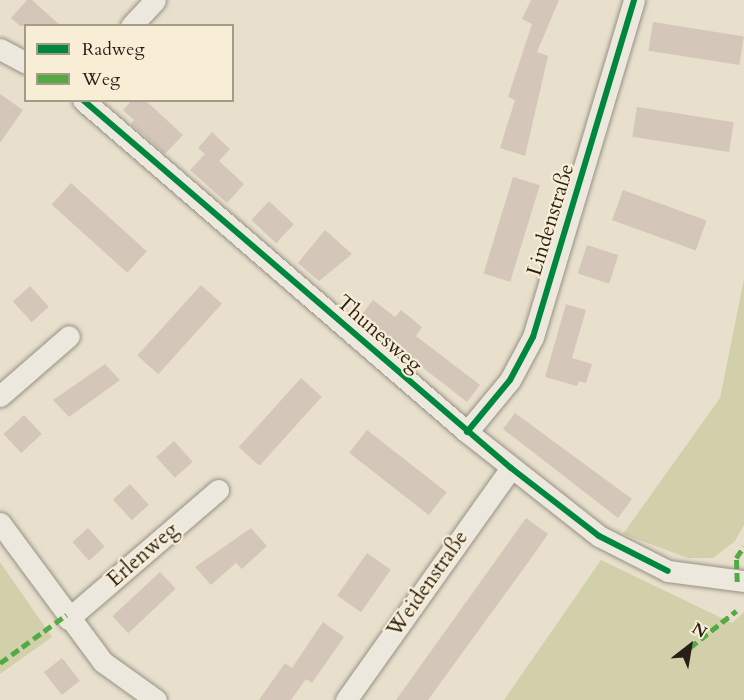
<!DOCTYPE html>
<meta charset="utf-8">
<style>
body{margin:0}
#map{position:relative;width:744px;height:700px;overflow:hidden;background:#e8e0cc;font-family:Cardo,serif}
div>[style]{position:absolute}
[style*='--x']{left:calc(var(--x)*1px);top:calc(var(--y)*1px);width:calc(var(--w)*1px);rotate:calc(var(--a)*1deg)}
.green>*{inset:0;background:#d2d0aa}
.building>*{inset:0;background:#d4c6b9;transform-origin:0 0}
.roads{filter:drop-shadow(0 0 2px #979185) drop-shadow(0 0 2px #979185)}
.minor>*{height:21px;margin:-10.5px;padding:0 10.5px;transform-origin:10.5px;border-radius:10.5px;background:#ece8dd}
.quiet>*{height:4.5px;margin-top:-2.25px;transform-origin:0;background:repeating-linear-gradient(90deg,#53aa42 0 9px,transparent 0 13.5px)}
.cycleway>*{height:6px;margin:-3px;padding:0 3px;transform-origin:3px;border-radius:3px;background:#00873e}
span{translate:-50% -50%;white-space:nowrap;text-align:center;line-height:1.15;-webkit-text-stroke:4.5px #f8eed5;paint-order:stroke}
.street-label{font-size:21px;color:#2a1f18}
.legend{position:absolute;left:24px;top:24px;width:210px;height:78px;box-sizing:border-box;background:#f8eed5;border:2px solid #a69b89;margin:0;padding:8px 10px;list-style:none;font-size:18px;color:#2a1f18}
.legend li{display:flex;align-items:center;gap:12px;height:30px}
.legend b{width:30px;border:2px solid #a69b89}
.north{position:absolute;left:660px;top:616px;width:60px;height:60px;-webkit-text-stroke:4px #f8eed5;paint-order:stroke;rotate:31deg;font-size:16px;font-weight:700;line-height:24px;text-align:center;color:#2a1f18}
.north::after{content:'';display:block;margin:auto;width:21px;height:27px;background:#2a1f18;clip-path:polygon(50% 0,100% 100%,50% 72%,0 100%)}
</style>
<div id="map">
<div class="green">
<i style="clip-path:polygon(744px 279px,744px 525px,735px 541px,713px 558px,688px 558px,623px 534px,720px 398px)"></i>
<i style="clip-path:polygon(601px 560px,732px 623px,744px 612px,744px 700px,504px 700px)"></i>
<i style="clip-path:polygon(0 562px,52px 637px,0 674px)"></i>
</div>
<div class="building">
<i style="clip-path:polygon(27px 0,32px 0,61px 26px,20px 26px,11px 18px)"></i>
<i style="clip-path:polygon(531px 0,559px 0,537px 52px,548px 56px,525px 156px,500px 148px,515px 100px,508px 97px,532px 24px,522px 19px)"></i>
<i style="left:653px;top:22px;width:92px;height:29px;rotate:9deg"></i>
<i style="clip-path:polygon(0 94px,23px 110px,0 143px)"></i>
<i style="clip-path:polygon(132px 100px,145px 100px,183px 135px,165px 154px,131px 124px,134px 120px,123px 110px)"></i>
<i style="left:637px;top:107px;width:98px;height:30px;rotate:9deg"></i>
<i style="clip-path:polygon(212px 132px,230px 149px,219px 161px,244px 184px,227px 203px,190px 170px,205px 154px,198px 148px)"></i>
<i style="left:513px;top:177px;width:28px;height:101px;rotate:17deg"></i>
<i style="left:71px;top:183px;width:102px;height:29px;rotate:42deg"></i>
<i style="left:623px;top:190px;width:89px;height:32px;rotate:20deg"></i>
<i style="left:269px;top:201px;width:34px;height:26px;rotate:43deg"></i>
<i style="clip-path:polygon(325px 230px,352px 254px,319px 281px,298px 263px)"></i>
<i style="left:587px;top:245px;width:33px;height:30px;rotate:18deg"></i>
<i style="left:201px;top:285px;width:28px;height:95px;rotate:42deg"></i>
<i style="left:30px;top:286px;width:28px;height:23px;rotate:48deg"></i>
<i style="clip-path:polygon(373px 300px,395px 317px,401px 310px,422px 327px,416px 336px,480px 385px,467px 402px,359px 318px)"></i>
<i style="clip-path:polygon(566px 304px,586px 310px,572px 358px,592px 364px,586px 383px,579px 381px,577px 386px,545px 377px)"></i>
<i style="clip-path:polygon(105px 364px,120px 380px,69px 417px,53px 400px)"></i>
<i style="left:301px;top:378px;width:28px;height:93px;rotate:42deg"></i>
<i style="clip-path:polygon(515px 413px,632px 499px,618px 518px,503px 429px)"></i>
<i style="left:24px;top:415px;width:26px;height:28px;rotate:47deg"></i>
<i style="left:367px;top:430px;width:101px;height:29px;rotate:38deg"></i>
<i style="left:174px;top:441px;width:28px;height:24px;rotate:48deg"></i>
<i style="left:130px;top:484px;width:28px;height:23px;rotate:48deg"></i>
<i style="clip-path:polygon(526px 518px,548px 534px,527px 564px,428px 700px,396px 700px)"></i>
<i style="left:88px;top:528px;width:25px;height:21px;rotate:48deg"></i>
<i style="clip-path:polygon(251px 528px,267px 546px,242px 569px,236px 563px,211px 585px,195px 567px)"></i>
<i style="left:367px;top:553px;width:29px;height:52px;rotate:35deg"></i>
<i style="left:160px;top:572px;width:23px;height:65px;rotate:47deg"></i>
<i style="clip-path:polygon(323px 622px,344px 637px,312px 683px,306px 679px,291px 700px,259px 700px,285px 663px,292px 668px)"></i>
<i style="left:62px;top:658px;width:29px;height:23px;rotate:52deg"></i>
</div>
<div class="roads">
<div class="minor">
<i style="--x:131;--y:26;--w:35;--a:-47"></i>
<i style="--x:0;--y:49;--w:30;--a:28"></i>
<i style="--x:83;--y:100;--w:508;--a:40.85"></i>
<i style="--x:467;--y:432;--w:168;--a:38.2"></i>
<i style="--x:599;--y:536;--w:77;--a:26.9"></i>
<i style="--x:668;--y:571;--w:77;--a:7.5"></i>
<i style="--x:0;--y:396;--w:91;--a:-41"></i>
<i style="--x:467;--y:432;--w:67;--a:-50.4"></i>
<i style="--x:510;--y:380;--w:49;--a:-61.9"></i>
<i style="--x:533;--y:337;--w:352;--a:-73.3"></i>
<i style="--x:0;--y:523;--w:173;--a:53.5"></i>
<i style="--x:103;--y:662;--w:65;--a:35.6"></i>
<i style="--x:68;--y:619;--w:198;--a:-40.7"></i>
<i style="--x:346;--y:700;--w:285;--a:-54.6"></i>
</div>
</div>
<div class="quiet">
<i style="--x:737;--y:582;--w:24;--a:-92"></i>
<i style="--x:736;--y:558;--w:14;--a:-56"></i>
<i style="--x:679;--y:656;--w:73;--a:-38.3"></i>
<i style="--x:0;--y:663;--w:82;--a:-36"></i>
</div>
<div class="cycleway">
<i style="--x:83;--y:100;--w:564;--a:40.69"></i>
<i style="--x:511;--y:468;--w:111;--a:37.7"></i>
<i style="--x:599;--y:536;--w:77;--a:26.9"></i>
<i style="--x:467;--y:432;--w:67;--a:-50.4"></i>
<i style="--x:510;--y:380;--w:49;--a:-61.9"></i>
<i style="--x:533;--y:337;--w:352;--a:-73.3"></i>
</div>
<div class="street-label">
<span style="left:551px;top:220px;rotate:-73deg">Lindenstraße</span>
<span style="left:379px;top:334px;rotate:41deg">Thunesweg</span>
<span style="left:143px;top:555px;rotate:-41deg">Erlenweg</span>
<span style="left:428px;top:584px;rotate:-55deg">Weidenstraße</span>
</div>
<ul class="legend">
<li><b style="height:8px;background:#00873e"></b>Radweg</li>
<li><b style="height:8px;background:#53aa42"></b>Weg</li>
</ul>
<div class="north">N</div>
</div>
